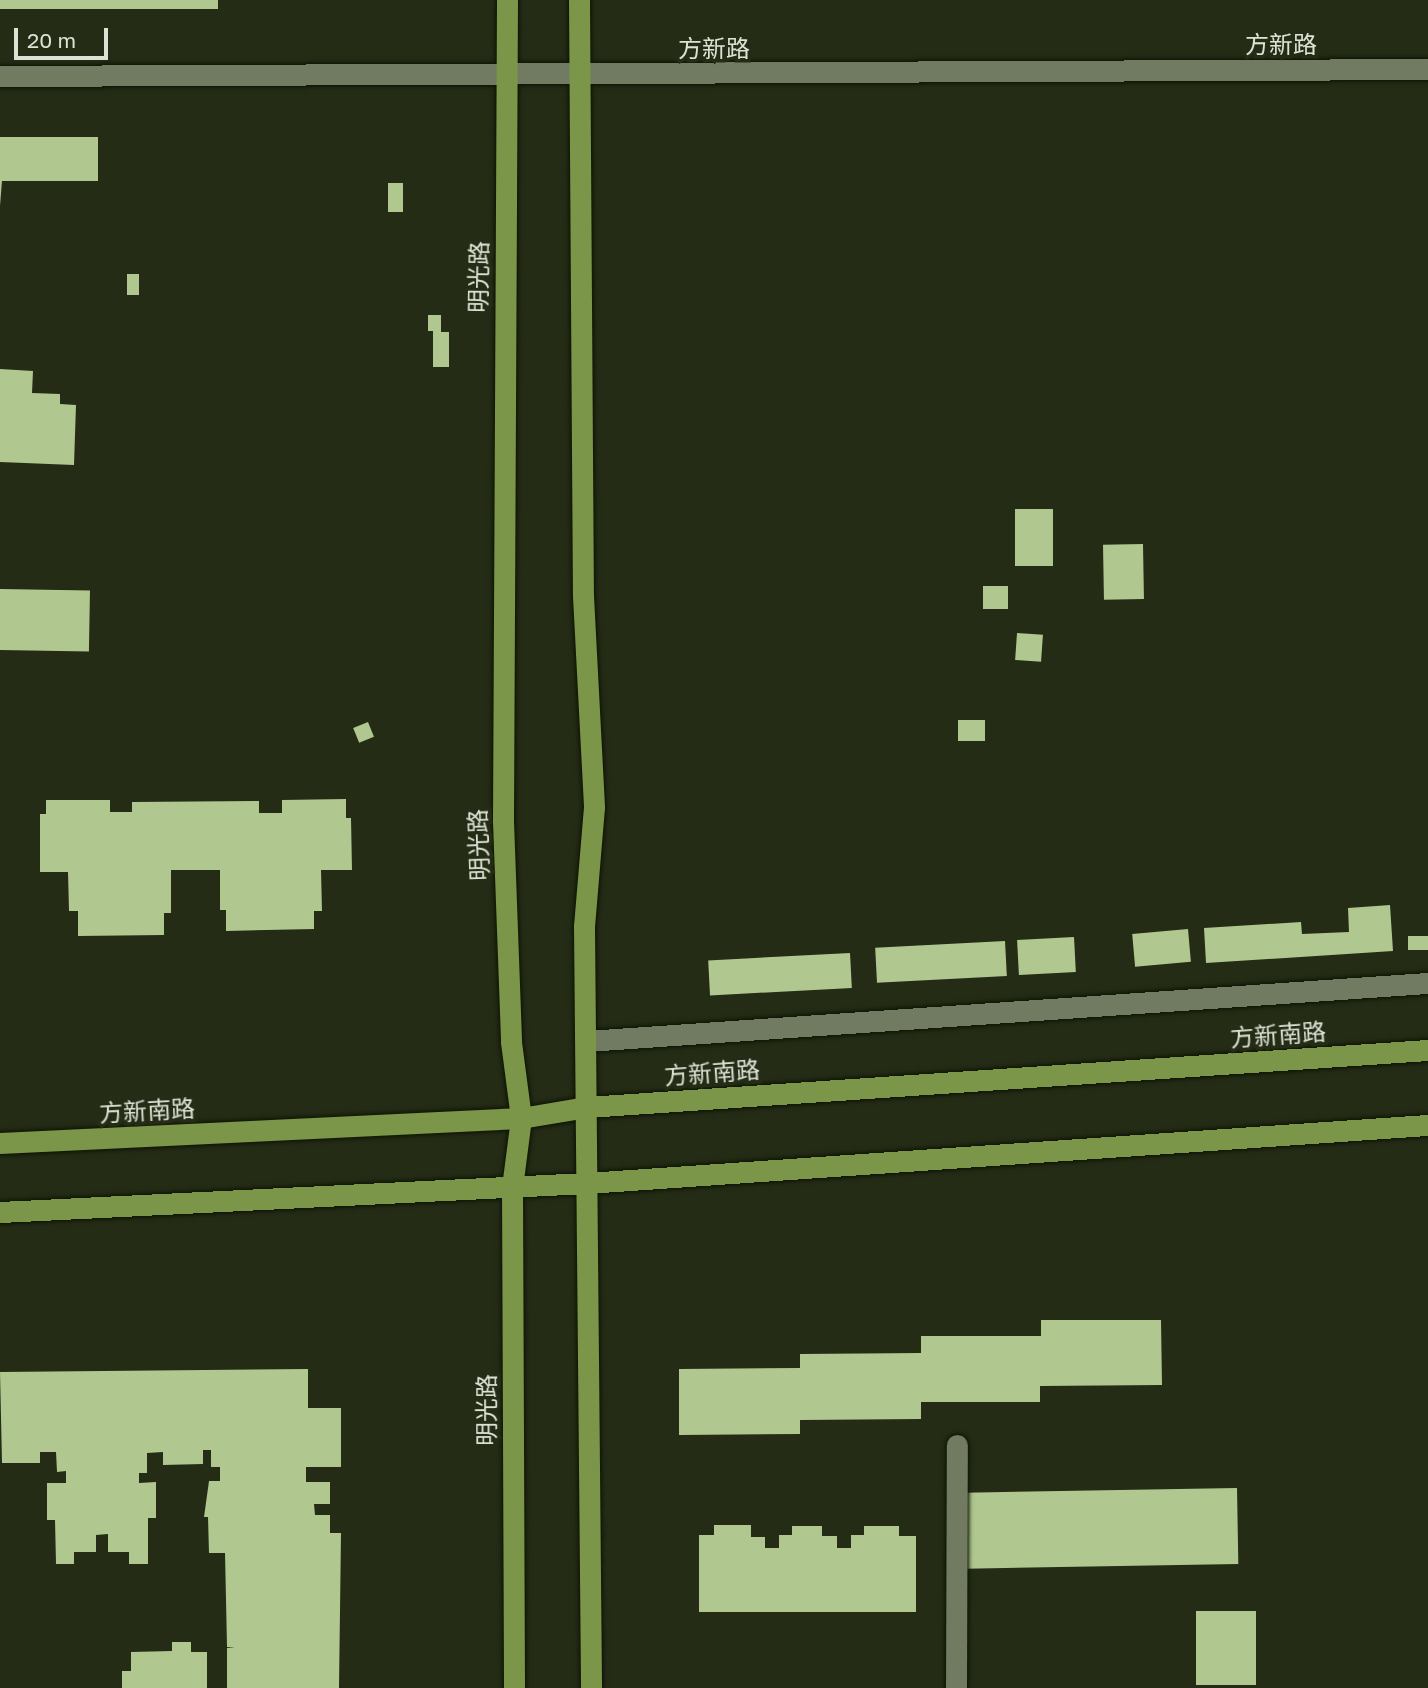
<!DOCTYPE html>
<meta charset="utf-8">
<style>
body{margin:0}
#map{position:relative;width:1428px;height:1688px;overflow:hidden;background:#242c16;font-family:"Golos Text","Noto Sans SC",sans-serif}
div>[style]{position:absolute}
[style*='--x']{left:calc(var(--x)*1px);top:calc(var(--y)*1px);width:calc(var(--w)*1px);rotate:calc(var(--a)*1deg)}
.building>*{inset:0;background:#b1c790;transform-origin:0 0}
.roads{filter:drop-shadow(0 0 2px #0d1402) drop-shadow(0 0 2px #0d1402)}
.minor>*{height:21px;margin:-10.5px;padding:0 10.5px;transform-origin:10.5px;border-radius:10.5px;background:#717b62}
.major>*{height:21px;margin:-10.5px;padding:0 10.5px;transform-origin:10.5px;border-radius:10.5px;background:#7b9549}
span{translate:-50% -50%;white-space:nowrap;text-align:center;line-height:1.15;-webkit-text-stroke:7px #242c16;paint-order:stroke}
.street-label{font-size:24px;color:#dce2d4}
.scale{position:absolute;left:14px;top:28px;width:94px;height:32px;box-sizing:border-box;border:4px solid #dce2d4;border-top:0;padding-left:9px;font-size:21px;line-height:24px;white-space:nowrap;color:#dce2d4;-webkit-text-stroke:5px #242c16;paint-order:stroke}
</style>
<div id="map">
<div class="building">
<i style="left:0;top:0;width:218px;height:9px"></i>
<i style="clip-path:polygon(0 137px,98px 137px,98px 181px,2px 181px,0 206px)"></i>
<i style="left:388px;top:183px;width:15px;height:29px"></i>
<i style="left:127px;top:274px;width:12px;height:21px"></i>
<i style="clip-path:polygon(428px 315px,441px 315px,441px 332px,449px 332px,449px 367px,433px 367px,433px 331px,428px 331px)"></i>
<i style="clip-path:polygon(0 369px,33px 371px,32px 393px,60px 394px,60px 404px,76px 405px,74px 465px,0 462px)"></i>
<i style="left:1015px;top:509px;width:38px;height:57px"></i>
<i style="left:1143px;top:544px;width:55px;height:40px;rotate:89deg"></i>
<i style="left:1008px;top:586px;width:23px;height:25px;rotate:90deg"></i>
<i style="left:0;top:589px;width:90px;height:61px;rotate:1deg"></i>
<i style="left:1017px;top:633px;width:26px;height:27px;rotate:4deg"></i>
<i style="left:958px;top:720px;width:27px;height:21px"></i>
<i style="left:368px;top:722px;width:16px;height:16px;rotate:68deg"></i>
<i style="clip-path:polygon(346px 799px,346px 818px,351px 818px,352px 870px,321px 870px,322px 911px,314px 911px,314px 929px,226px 931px,226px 910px,220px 910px,220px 870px,171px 870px,171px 913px,164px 913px,164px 935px,78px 936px,78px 911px,69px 911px,68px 872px,40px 872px,40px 814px,46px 814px,46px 800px,110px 800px,110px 812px,132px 812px,132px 802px,259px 801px,259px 813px,282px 813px,282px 800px)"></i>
<i style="clip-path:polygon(1390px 905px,1393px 951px,1206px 963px,1204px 928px,1301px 922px,1302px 934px,1349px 932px,1348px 908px)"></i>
<i style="left:1188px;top:929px;width:33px;height:56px;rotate:85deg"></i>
<i style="left:1428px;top:936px;width:14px;height:20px;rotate:90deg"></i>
<i style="left:1074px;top:937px;width:35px;height:57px;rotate:87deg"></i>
<i style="left:1005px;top:941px;width:35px;height:130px;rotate:87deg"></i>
<i style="left:850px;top:953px;width:35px;height:142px;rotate:87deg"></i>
<i style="clip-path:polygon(1041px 1320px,1161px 1320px,1162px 1385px,1040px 1386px,1040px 1402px,921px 1402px,921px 1419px,800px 1420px,800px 1434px,679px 1435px,679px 1369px,800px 1368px,800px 1354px,921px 1353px,921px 1336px,1041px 1336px)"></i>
<i style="clip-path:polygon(308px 1369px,308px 1408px,341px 1408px,341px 1467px,306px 1467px,306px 1482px,330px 1482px,330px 1504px,314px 1504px,315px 1515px,330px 1515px,330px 1533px,341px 1533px,339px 1688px,227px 1688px,227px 1648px,235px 1647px,227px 1647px,225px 1553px,209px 1553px,208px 1517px,204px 1517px,209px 1481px,220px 1481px,220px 1467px,211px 1467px,211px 1450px,203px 1450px,203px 1464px,163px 1465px,163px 1452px,147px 1453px,147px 1473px,139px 1473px,139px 1483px,156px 1482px,156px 1518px,148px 1518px,148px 1564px,129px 1564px,129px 1552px,108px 1552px,108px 1534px,96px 1535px,96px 1552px,74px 1552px,74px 1564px,56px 1564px,55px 1520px,47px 1520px,47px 1483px,66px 1483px,66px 1471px,57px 1472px,56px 1452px,40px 1452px,40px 1463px,2px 1463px,0 1372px)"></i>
<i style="left:1237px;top:1488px;width:76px;height:273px;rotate:89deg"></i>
<i style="clip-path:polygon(714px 1525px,751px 1525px,751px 1537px,765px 1537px,765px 1548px,779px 1548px,779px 1535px,792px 1535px,792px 1526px,822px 1526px,822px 1536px,837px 1536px,837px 1548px,851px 1548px,851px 1535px,864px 1535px,864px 1526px,899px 1526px,899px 1536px,916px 1536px,916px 1612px,699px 1612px,699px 1535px,714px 1535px)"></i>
<i style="left:1196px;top:1611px;width:60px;height:74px"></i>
<i style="clip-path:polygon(172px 1642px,191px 1642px,191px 1652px,207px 1652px,207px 1688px,122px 1688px,122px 1671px,131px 1671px,131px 1652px,172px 1651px)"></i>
</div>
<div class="roads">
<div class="minor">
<i style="--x:0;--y:76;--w:1428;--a:-0.28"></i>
<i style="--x:587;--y:1041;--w:843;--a:-3.95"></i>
<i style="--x:956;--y:1688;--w:243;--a:-89.8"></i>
</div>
<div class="major">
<i style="--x:507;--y:0;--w:821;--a:90.28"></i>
<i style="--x:503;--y:821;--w:221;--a:87.9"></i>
<i style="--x:511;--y:1042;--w:77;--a:82.5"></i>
<i style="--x:521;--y:1118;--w:70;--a:97.4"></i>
<i style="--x:512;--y:1187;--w:501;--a:89.77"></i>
<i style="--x:579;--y:0;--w:596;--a:89.62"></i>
<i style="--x:583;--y:596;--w:211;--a:87"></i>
<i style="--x:594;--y:807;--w:120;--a:94.8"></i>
<i style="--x:584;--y:927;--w:761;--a:89.47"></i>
<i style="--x:0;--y:1143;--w:522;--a:-2.75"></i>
<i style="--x:521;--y:1118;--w:67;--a:-9.5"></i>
<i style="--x:587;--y:1107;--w:843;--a:-3.88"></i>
<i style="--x:0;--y:1212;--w:588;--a:-2.83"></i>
<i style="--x:587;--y:1183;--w:843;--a:-3.95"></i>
</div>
</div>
<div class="street-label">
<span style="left:1281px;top:44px">方新路</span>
<span style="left:714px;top:48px">方新路</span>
<span style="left:478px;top:277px;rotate:-89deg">明光路</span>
<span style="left:478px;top:845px;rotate:-92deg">明光路</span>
<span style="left:1278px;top:1034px;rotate:-4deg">方新南路</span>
<span style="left:712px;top:1072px;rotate:-4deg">方新南路</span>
<span style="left:147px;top:1110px;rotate:-3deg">方新南路</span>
<span style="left:486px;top:1410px;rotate:-90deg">明光路</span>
</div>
<div class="scale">20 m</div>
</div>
